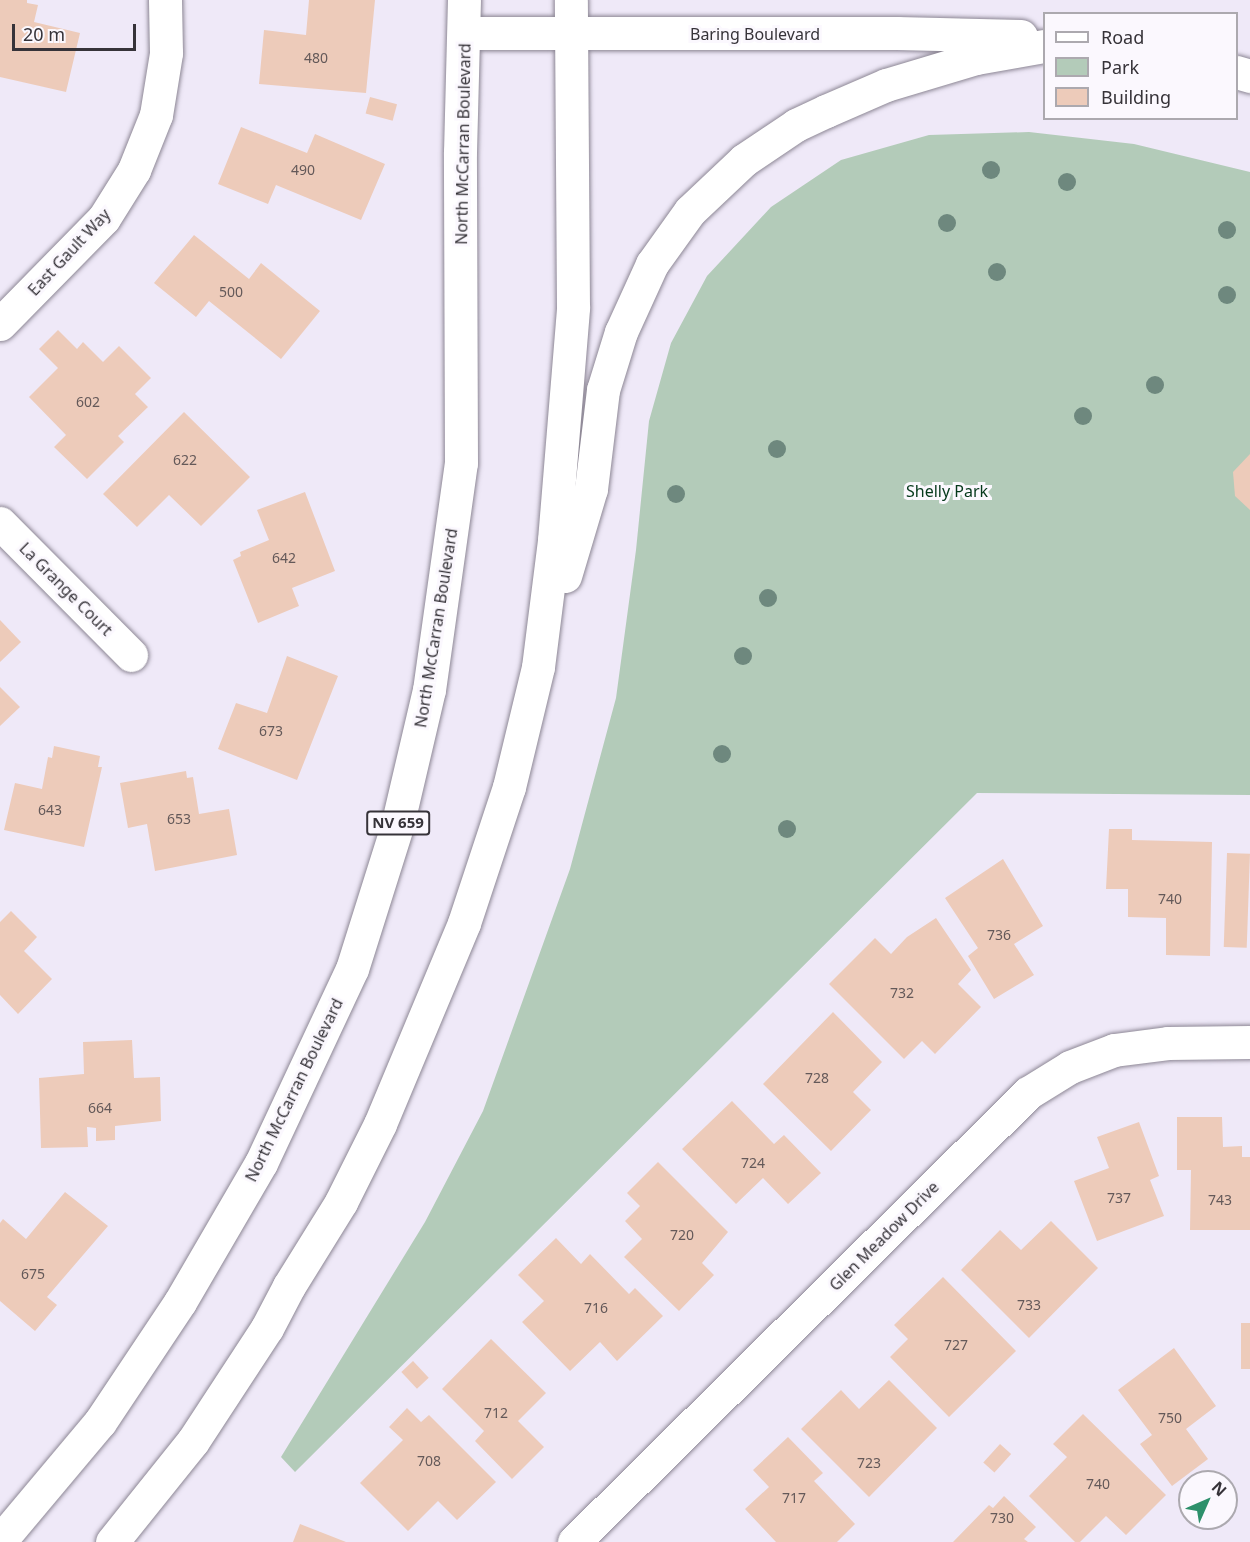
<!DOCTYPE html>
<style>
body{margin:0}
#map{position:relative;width:1250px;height:1542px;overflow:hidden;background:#efe9f8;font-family:"Noto Sans",sans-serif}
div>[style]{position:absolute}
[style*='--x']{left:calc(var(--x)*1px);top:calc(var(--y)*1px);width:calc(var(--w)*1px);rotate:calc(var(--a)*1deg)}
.green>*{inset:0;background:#b3cbb9}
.building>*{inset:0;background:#edcbba;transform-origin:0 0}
.roads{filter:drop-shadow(0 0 2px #8d8795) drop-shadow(0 0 2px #8d8795)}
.minor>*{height:33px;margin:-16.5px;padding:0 16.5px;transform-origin:16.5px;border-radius:16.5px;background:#fff}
.major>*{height:33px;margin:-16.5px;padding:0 16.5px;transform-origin:16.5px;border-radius:16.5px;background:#fff}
.trees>*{width:18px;height:18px;margin:-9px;border-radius:50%;background:#6e887e}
span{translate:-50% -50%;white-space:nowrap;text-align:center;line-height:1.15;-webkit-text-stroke:6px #fbf8fe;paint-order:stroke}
.number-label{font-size:14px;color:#645959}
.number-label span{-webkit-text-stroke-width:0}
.shield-label span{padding:2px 4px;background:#fbf8fe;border:2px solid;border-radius:4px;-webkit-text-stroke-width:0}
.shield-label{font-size:15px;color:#363339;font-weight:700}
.street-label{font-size:16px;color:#363339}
.park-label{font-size:16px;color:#04381a}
.legend{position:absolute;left:1043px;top:12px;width:195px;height:108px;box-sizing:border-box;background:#fbf8fe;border:2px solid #aca9af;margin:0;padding:8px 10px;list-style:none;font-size:18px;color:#363339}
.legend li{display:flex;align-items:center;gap:12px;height:30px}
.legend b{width:30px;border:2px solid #aca9af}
.north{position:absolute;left:1178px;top:1470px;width:60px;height:60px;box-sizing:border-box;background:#fbf8fe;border:2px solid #aca9af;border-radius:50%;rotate:45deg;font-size:16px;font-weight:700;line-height:24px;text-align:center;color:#363339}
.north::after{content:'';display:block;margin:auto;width:21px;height:27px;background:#2d906b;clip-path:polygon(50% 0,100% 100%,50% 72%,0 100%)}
.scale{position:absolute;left:12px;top:24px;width:124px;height:27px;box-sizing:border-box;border:3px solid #363339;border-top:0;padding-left:8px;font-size:18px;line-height:21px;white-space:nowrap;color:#363339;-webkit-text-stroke:4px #fbf8fe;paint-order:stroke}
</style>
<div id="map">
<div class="green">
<i style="clip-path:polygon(1029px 132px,1134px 144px,1250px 172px,1250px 795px,977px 793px,295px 1472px,281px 1457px,425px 1222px,483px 1111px,570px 869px,616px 698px,636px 550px,649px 421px,671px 343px,707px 276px,771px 207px,841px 160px,929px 135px)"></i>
</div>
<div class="building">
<i style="clip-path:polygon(0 0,27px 0,27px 3px,38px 5px,34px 22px,80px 33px,66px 92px,0 77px)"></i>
<i style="clip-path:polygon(309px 0,375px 0,366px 93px,259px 84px,264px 30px,306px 35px)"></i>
<i style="left:370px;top:97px;width:28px;height:17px;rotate:15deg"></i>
<i style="clip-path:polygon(241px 127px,307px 153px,315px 134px,385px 164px,361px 220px,276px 185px,268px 204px,218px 184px)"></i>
<i style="clip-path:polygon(194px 235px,249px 279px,261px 263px,320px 311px,281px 359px,209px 301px,196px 317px,154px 283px)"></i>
<i style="clip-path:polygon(58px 330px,77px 349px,83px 342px,103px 362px,119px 346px,151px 378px,135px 394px,148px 407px,118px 436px,124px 442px,87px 479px,54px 447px,66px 435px,29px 397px,58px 368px,39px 349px)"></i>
<i style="clip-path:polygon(184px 412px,250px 477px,201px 526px,169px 495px,137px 527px,103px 494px)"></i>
<i style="clip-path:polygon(1250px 454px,1250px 510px,1235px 496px,1233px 472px)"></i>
<i style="clip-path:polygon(305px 492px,335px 571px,292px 588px,299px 606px,258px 623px,233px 560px,241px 556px,240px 552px,269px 540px,257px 510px)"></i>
<i style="clip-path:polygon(0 620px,21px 642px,0 662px)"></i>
<i style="clip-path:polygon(287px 656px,338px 676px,297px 780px,218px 749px,236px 703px,267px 713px)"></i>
<i style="clip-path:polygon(0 687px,20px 707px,0 726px)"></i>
<i style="clip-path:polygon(54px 746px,100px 756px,98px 767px,102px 767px,84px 847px,4px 830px,15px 783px,42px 789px,48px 757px,52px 758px)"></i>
<i style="clip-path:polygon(186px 771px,187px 778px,193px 777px,199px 814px,229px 809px,237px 855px,155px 871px,147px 824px,128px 828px,120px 783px)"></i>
<i style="clip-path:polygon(1109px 829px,1132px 829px,1132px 840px,1212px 842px,1210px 956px,1166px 955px,1166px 918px,1128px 917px,1128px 889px,1106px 889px)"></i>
<i style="left:1227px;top:853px;width:23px;height:94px;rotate:2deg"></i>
<i style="clip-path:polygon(1003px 859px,1043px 926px,1014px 944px,1034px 975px,994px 999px,968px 956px,978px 948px,945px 898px)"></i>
<i style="clip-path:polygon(11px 911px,37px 937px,24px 951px,52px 979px,18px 1014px,0 995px,0 922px)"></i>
<i style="clip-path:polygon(936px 918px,971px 970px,958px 984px,981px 1007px,935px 1054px,922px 1041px,904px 1059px,829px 984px,875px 938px,891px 954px,907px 937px)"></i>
<i style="clip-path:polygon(833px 1012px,882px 1062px,853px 1092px,871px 1110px,831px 1151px,763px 1084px)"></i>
<i style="clip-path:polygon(132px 1040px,134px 1078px,160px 1077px,161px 1121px,115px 1126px,115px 1140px,96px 1141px,96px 1128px,87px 1127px,88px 1147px,41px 1148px,39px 1078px,84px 1074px,83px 1042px)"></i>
<i style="clip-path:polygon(732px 1101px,774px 1144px,784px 1135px,821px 1173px,788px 1204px,763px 1178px,736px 1204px,682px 1149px)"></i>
<i style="clip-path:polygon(1177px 1117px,1222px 1117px,1223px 1147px,1242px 1146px,1242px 1157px,1250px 1157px,1250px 1230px,1190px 1230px,1191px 1170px,1177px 1170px)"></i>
<i style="clip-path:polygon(1139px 1122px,1159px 1176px,1150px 1180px,1164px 1216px,1097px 1241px,1074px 1181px,1109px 1168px,1097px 1137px)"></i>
<i style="clip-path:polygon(658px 1162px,728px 1232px,702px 1263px,714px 1275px,679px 1311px,624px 1257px,642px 1239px,625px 1221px,640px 1206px,627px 1193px)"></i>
<i style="clip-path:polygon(65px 1192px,108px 1226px,47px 1297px,57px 1305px,35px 1331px,0 1301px,0 1223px,3px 1219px,26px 1239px)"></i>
<i style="clip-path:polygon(1051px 1221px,1098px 1268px,1029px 1338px,961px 1270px,1000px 1230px,1021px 1250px)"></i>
<i style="clip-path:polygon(556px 1238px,581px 1264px,590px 1254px,629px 1294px,635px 1288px,663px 1316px,617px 1361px,600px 1342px,570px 1371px,522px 1322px,544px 1301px,518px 1275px)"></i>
<i style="clip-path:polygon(943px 1277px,1016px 1351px,949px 1417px,890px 1357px,908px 1339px,894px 1325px)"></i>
<i style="left:1241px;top:1323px;width:9px;height:46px"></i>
<i style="clip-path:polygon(491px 1339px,546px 1393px,518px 1421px,544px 1447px,512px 1479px,475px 1441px,484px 1431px,442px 1389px)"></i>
<i style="clip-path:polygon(1174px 1348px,1216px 1406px,1186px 1429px,1208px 1459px,1172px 1486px,1140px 1444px,1152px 1435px,1118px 1390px)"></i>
<i style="left:413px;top:1361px;width:23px;height:16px;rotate:47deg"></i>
<i style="clip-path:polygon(889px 1380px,937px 1428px,869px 1497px,801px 1429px,841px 1390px,859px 1409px)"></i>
<i style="clip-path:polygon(407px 1408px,421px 1422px,429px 1415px,496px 1482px,457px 1520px,438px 1501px,408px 1531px,360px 1483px,403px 1440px,389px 1427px)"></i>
<i style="clip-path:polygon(1083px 1414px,1166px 1495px,1126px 1535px,1106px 1516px,1080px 1542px,1075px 1542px,1029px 1496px,1067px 1457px,1053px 1444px)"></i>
<i style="clip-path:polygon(788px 1437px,823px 1473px,814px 1481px,855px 1524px,837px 1542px,776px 1542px,745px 1509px,769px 1487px,753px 1470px)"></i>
<i style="left:1000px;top:1444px;width:15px;height:25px;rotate:42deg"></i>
<i style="clip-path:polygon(1004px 1496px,1036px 1527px,1024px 1539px,1028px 1542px,953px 1542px,989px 1505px,993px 1508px)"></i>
<i style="clip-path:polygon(300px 1524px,346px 1542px,293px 1542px)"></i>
</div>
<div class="roads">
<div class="minor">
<i style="--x:0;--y:324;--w:148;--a:-45.5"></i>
<i style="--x:104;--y:218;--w:57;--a:-58"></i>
<i style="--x:134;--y:170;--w:59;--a:-68.2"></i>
<i style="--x:156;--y:115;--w:63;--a:-80.8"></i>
<i style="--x:166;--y:53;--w:53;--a:-91.1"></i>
<i style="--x:0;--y:523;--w:186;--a:45.2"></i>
<i style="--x:574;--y:1542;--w:639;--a:-44.68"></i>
<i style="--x:1028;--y:1093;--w:49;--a:-31.8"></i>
<i style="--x:1070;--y:1067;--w:47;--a:-21.1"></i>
<i style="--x:1114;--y:1050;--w:54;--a:-7.4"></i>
<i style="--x:1168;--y:1043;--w:82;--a:-0.7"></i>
</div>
<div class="major">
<i style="--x:465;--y:33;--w:432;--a:0"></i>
<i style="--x:897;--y:33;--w:124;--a:1.4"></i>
<i style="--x:1236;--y:72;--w:15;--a:16"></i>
<i style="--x:565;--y:576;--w:91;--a:-73.4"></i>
<i style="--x:591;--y:489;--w:100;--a:-83.1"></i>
<i style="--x:603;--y:390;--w:61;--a:-72.8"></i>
<i style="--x:621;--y:332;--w:75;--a:-65.5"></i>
<i style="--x:652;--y:264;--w:65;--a:-54.4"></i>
<i style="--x:690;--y:211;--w:74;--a:-43.4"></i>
<i style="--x:744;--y:160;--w:63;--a:-33.9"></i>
<i style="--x:796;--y:125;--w:33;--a:-25"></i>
<i style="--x:826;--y:111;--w:65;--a:-23.4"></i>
<i style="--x:886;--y:85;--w:94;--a:-16.7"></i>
<i style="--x:976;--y:58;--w:69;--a:-10"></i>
<i style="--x:0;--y:1541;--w:155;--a:-50"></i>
<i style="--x:100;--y:1422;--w:144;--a:-56.3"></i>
<i style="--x:180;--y:1302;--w:161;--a:-59.8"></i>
<i style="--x:261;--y:1163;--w:214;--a:-64.9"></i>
<i style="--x:352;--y:969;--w:150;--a:-72.5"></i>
<i style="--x:397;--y:826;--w:140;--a:-76.8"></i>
<i style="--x:429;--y:690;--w:229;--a:-82"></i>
<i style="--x:461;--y:463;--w:311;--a:-90.2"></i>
<i style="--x:460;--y:152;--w:152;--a:-88.5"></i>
<i style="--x:112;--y:1542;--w:129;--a:-51.3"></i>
<i style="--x:193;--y:1441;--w:135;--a:-56.8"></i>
<i style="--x:267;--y:1328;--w:47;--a:-62.4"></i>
<i style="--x:289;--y:1286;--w:99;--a:-58.2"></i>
<i style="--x:341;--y:1202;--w:87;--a:-63.4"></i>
<i style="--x:380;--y:1124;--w:218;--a:-67.3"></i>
<i style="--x:464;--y:923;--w:143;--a:-71.7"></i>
<i style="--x:509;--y:787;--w:123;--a:-76.4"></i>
<i style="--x:538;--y:667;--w:128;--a:-82.8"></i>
<i style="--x:554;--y:540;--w:234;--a:-85.3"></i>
<i style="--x:573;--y:307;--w:307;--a:-90.4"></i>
</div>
</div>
<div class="trees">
<i style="left:991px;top:170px"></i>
<i style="left:1067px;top:182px"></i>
<i style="left:947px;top:223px"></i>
<i style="left:1227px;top:230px"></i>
<i style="left:997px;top:272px"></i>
<i style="left:1227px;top:295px"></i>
<i style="left:1155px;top:385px"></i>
<i style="left:1083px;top:416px"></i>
<i style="left:777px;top:449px"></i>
<i style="left:676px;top:494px"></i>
<i style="left:768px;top:598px"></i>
<i style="left:743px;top:656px"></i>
<i style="left:722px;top:754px"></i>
<i style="left:787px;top:829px"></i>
</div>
<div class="number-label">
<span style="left:316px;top:58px">480</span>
<span style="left:303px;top:170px">490</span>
<span style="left:231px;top:292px">500</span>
<span style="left:88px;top:402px">602</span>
<span style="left:185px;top:460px">622</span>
<span style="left:284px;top:558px">642</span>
<span style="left:271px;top:731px">673</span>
<span style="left:50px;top:810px">643</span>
<span style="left:179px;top:819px">653</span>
<span style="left:1170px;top:899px">740</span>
<span style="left:999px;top:935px">736</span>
<span style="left:902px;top:993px">732</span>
<span style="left:817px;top:1078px">728</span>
<span style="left:100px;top:1108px">664</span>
<span style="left:753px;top:1163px">724</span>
<span style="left:1119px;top:1198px">737</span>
<span style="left:1220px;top:1200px">743</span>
<span style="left:682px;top:1235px">720</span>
<span style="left:33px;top:1274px">675</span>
<span style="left:1029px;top:1305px">733</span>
<span style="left:596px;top:1308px">716</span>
<span style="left:956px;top:1345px">727</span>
<span style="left:496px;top:1413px">712</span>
<span style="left:1170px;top:1418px">750</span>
<span style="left:429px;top:1461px">708</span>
<span style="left:869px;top:1463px">723</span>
<span style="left:1098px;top:1484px">740</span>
<span style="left:794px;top:1498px">717</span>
<span style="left:1002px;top:1518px">730</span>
</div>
<div class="shield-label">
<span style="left:398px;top:823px">NV 659</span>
</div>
<div class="street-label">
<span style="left:755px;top:34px">Baring Boulevard</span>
<span style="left:463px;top:144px;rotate:-89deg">North McCarran Boulevard</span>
<span style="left:69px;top:252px;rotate:-47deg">East Gault Way</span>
<span style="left:66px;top:589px;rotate:45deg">La Grange Court</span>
<span style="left:436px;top:628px;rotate:-81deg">North McCarran Boulevard</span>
<span style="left:294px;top:1090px;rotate:-64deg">North McCarran Boulevard</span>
<span style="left:884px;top:1236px;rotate:-45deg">Glen Meadow Drive</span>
</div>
<div class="park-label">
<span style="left:947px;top:491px">Shelly Park</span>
</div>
<ul class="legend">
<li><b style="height:8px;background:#fff"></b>Road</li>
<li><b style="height:16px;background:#b3cbb9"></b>Park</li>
<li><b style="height:16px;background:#edcbba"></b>Building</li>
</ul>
<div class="north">N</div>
<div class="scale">20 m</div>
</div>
